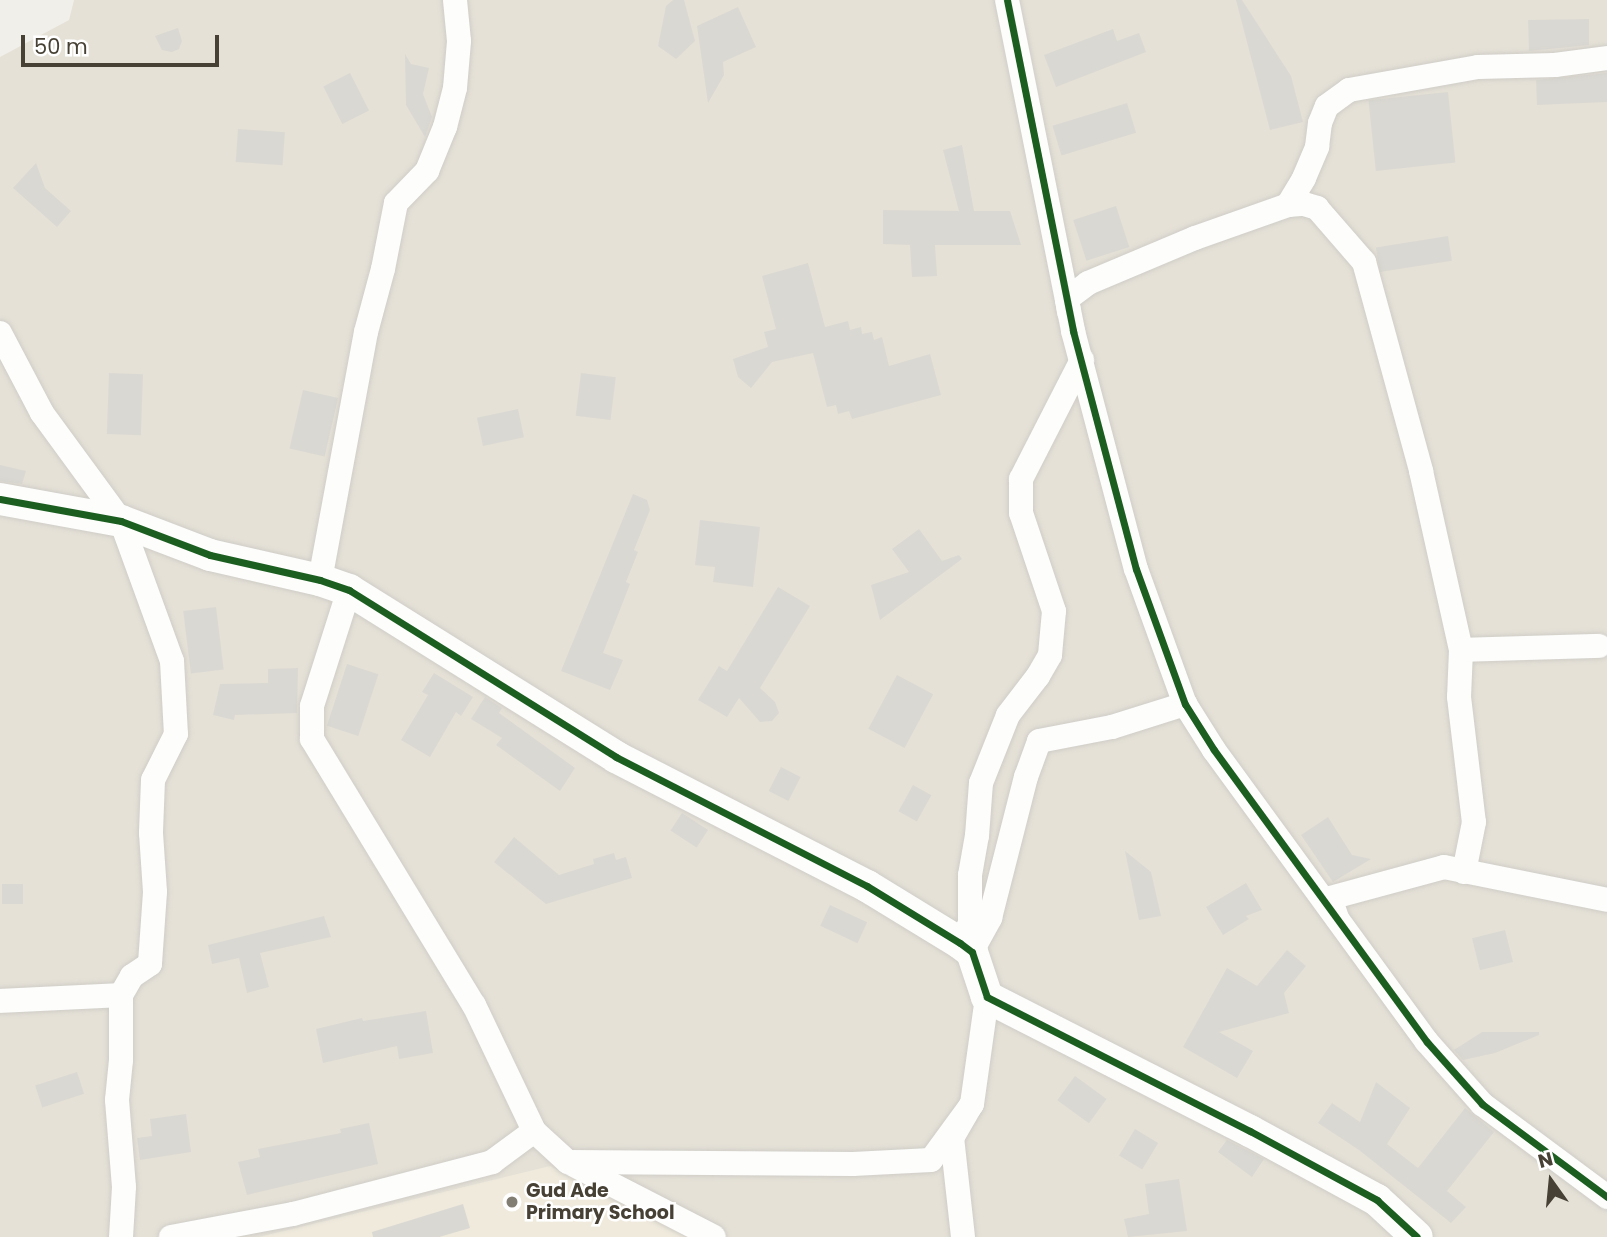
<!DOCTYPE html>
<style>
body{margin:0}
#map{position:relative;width:1607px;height:1237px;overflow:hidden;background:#f1efea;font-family:Poppins,sans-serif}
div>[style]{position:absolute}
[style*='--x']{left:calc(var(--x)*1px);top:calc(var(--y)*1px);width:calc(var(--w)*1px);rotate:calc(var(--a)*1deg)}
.residential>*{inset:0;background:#e5e1d7}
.education>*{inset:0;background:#efeadc}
.building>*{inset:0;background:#dad8d2;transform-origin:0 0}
.roads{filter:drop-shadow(0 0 2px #cfcdc7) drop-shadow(0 0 2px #cfcdc7)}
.minor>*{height:24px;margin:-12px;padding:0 12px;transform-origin:12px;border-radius:12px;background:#fdfdfc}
.tertiary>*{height:32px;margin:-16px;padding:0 16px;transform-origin:16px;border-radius:16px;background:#fdfdfc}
.cycleway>*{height:7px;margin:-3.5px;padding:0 3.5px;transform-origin:3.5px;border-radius:3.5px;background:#1b5e20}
.dots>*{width:19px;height:19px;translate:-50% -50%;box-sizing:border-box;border:4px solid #fff;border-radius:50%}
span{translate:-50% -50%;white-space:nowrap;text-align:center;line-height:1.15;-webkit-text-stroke:5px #fff;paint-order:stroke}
.poi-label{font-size:19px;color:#474135;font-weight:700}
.left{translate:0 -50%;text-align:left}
.north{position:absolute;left:1516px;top:1146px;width:70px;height:70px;-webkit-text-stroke:5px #fff;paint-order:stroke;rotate:345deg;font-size:19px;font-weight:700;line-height:28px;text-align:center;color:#474135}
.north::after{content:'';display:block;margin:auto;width:24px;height:32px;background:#474135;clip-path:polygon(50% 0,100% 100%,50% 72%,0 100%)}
.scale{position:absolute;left:21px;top:35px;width:198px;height:32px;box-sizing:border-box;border:4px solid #474135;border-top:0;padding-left:9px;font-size:21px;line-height:24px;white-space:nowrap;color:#474135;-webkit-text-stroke:5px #fff;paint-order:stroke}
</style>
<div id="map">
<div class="residential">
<i style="clip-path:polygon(74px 0,1607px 0,1607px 1237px,0 1237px,0 57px,69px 20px)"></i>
</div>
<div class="education">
<i style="clip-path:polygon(550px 1166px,688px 1237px,259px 1237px)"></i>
</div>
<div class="building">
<i style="clip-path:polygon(673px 0,684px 0,695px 41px,676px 59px,658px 46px,666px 6px)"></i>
<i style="clip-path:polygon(1236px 0,1242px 0,1291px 76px,1303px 122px,1270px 130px)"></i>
<i style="clip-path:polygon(738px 7px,756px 47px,723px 62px,724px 75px,708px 103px,697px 26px)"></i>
<i style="clip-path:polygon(1589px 19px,1589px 45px,1529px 51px,1528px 20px)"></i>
<i style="clip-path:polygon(178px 28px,182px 41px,179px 49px,172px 52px,162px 50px,155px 36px)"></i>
<i style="clip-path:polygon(1113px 29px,1117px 41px,1139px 33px,1146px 52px,1056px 87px,1044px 55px)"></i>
<i style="clip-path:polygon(405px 54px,411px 64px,429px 68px,423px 94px,432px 117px,425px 137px,406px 105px)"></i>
<i style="left:350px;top:73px;width:42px;height:30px;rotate:63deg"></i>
<i style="clip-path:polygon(1607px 73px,1607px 102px,1537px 105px,1536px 80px)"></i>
<i style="left:1448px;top:92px;width:71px;height:80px;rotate:84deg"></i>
<i style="left:1127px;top:103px;width:31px;height:78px;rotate:73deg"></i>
<i style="left:238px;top:129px;width:47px;height:33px;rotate:4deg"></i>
<i style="clip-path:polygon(962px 145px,974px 211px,1010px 211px,1021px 245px,935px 245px,937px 276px,912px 277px,910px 245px,883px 244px,883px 210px,959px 211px,943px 150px)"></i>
<i style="clip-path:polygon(36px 163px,45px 188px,71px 211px,57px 227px,13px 188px)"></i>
<i style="left:1116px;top:206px;width:43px;height:45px;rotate:72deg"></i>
<i style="left:1448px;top:236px;width:25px;height:73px;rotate:81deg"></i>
<i style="clip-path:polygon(808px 263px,825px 327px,848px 321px,850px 330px,861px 327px,862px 334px,872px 332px,874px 340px,882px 337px,889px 366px,930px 354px,941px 395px,852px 419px,849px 411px,838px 414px,836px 405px,827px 407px,813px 353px,772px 362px,751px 388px,738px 377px,733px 359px,768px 347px,764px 332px,776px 329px,762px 276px)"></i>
<i style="left:109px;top:373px;width:34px;height:61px;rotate:2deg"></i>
<i style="left:581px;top:373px;width:35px;height:43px;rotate:7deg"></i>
<i style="left:303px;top:390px;width:36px;height:60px;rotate:13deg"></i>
<i style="left:518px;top:409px;width:29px;height:42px;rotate:78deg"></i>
<i style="clip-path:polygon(0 465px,26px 471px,22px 484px,0 481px)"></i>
<i style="clip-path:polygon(633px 494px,647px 500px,650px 510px,634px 550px,638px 552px,626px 582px,630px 584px,603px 653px,623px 660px,610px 690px,561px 671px)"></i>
<i style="clip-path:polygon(700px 520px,760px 527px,753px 587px,713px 582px,715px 567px,695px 565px)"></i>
<i style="clip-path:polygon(919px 529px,942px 561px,959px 555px,962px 559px,880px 620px,871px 585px,909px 572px,892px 549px)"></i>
<i style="clip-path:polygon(778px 587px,810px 606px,760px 688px,775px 702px,779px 713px,772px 721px,760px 722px,739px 698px,727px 717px,698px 700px,719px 666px,727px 671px)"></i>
<i style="left:216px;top:607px;width:63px;height:33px;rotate:83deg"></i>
<i style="left:347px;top:664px;width:33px;height:65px;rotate:18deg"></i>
<i style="clip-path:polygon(298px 668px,297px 713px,235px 715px,234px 720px,213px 715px,220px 684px,268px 683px,268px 669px)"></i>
<i style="clip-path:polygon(434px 673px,473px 697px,461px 716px,456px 712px,430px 757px,401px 740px,428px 695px,422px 692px)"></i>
<i style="left:897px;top:675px;width:41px;height:61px;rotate:28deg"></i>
<i style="clip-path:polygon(485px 697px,502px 708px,499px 713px,575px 768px,560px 791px,496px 745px,502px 738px,471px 719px)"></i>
<i style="left:781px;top:767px;width:22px;height:27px;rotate:27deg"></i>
<i style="left:913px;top:785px;width:21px;height:30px;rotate:29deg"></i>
<i style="left:682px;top:813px;width:31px;height:21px;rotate:33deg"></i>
<i style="clip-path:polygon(1328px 817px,1352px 855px,1371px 859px,1333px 882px,1301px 835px)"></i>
<i style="clip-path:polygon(514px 837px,559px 875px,594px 864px,593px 859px,614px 853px,616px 860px,626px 857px,632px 878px,546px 904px,494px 862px)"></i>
<i style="clip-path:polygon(1125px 851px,1151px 872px,1161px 916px,1139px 920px)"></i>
<i style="clip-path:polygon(1246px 883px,1262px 910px,1246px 916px,1249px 919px,1223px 935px,1206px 907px)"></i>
<i style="left:23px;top:884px;width:20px;height:21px;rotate:90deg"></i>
<i style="left:830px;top:905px;width:41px;height:23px;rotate:25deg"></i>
<i style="clip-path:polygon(324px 916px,331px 937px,260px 953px,269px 987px,247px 993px,239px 958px,212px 964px,208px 945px)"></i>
<i style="left:1505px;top:930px;width:33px;height:34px;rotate:76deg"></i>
<i style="clip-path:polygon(1287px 950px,1306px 966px,1284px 993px,1289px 1013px,1219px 1032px,1253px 1051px,1237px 1078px,1183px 1047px,1227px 968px,1257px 986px)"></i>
<i style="clip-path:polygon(426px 1011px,433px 1053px,399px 1059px,397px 1046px,323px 1063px,316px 1029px,362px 1018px,363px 1021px)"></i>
<i style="clip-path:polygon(1482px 1032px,1539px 1032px,1539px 1035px,1495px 1053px,1463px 1060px,1454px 1050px)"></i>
<i style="left:77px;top:1072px;width:23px;height:44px;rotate:72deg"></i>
<i style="left:1075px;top:1076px;width:39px;height:30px;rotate:36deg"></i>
<i style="clip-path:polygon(1376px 1082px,1410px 1108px,1387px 1144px,1418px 1168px,1465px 1108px,1494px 1132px,1447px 1191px,1466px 1207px,1451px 1223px,1359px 1150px,1318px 1123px,1332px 1103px,1360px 1122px)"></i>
<i style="clip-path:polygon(186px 1114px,191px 1152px,140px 1160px,137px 1138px,152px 1136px,150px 1119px)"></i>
<i style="clip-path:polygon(369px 1123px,378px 1164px,247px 1195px,238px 1162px,260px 1157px,258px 1149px,341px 1133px,340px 1129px)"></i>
<i style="left:1135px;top:1129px;width:27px;height:31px;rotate:31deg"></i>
<i style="clip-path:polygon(1227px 1140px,1264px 1159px,1252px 1177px,1218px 1152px)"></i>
<i style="clip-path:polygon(1179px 1179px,1187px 1231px,1128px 1237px,1124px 1219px,1149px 1214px,1145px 1184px)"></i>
<i style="clip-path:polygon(463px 1204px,470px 1228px,439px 1237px,373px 1237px,372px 1232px)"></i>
</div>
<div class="roads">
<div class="minor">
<i style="--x:1007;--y:0;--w:338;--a:78.7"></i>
<i style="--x:1073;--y:331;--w:246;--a:75.2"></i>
<i style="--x:1136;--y:569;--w:144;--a:70.1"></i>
<i style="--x:1185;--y:704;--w:54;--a:57.8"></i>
<i style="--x:1214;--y:750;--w:361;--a:53.9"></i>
<i style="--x:1427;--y:1042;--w:83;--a:48.4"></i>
<i style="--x:1482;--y:1104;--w:156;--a:36.6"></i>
<i style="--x:1288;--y:205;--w:16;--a:-4"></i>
<i style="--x:1304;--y:204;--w:14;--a:17"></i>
<i style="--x:1317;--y:208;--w:72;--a:49"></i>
<i style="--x:1364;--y:262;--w:217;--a:74.7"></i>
<i style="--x:1421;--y:471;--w:183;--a:77.4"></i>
<i style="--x:1461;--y:650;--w:47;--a:92.4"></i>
<i style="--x:1459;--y:697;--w:126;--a:83.2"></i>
<i style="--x:1474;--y:822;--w:51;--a:101.3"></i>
<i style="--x:1069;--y:312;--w:13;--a:-99"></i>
<i style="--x:1067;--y:299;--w:26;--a:-37"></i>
<i style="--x:1088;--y:283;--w:116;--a:-22.8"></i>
<i style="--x:1195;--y:238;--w:99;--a:-19.5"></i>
<i style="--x:1288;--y:205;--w:31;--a:-59"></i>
<i style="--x:1304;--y:178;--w:34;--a:-67"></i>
<i style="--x:1317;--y:147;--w:24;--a:-83"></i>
<i style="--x:1320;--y:123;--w:18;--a:-68"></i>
<i style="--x:1327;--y:106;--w:27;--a:-36"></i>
<i style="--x:1349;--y:90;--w:131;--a:-10.1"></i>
<i style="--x:1478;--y:67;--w:77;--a:-1.5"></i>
<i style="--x:1555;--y:65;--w:52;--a:-7.7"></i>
<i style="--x:0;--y:333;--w:90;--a:62.3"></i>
<i style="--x:42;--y:413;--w:134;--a:53.8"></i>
<i style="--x:121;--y:521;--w:149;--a:70"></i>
<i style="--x:172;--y:661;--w:73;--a:86.9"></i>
<i style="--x:176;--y:734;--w:51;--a:116.6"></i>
<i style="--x:153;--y:780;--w:53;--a:92.2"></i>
<i style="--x:151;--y:833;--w:59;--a:86.1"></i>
<i style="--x:155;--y:892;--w:72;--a:94"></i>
<i style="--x:150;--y:964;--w:22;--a:146"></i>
<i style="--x:132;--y:976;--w:22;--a:120"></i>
<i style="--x:121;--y:995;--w:65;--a:90"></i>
<i style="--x:121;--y:1060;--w:40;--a:95.7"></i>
<i style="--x:117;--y:1100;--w:87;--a:85.4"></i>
<i style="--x:124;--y:1187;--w:50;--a:93.4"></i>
<i style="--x:320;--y:580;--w:252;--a:-79.5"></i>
<i style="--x:366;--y:332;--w:65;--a:-74.9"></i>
<i style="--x:383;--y:269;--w:67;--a:-78.9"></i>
<i style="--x:396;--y:203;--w:45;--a:-45.9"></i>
<i style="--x:427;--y:171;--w:48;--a:-67.8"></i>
<i style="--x:445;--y:127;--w:40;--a:-75.6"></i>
<i style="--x:455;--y:88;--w:47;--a:-85.1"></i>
<i style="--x:459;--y:41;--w:41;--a:-95.6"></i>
<i style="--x:349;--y:590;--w:122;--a:107.7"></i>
<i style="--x:312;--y:706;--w:33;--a:90"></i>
<i style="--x:312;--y:739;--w:311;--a:58.7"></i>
<i style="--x:474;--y:1005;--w:140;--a:64.5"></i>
<i style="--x:1461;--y:650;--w:138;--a:-1.7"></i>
<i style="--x:1337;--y:918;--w:21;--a:-109"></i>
<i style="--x:1330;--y:898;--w:118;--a:-15.2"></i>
<i style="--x:1444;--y:867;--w:166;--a:11.4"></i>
<i style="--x:960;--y:943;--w:22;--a:-63"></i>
<i style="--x:970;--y:923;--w:48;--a:-90"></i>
<i style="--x:970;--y:875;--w:40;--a:-80"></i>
<i style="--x:977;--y:836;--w:53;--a:-85.7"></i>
<i style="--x:981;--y:783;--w:73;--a:-68.3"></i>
<i style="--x:1008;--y:715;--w:49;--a:-52.4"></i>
<i style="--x:1038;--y:676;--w:24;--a:-60"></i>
<i style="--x:1050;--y:655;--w:44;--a:-84.8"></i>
<i style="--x:1054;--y:611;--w:103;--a:-108.6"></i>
<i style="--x:1021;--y:513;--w:34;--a:-90"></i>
<i style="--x:1021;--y:479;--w:134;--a:-62.9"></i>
<i style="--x:972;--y:951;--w:38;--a:-61"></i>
<i style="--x:990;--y:918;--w:146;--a:-75.7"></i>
<i style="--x:1026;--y:777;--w:38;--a:-70"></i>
<i style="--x:1039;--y:741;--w:74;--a:-10.9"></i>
<i style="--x:1112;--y:727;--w:77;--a:-17.5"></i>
<i style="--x:0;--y:1001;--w:121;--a:-2.8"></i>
<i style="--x:574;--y:1165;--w:157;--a:27.2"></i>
<i style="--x:171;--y:1237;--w:124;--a:-10.7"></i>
<i style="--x:293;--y:1214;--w:206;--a:-14.6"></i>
<i style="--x:492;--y:1162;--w:52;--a:-36.4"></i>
<i style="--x:534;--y:1131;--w:46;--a:42.4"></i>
<i style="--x:568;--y:1162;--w:285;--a:0.4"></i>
<i style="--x:853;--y:1164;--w:78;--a:-2.9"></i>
<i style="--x:931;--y:1160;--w:69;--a:-53.8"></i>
<i style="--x:963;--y:1237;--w:100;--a:-96.3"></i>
<i style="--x:952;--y:1138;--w:39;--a:-60"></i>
<i style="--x:972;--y:1104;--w:108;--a:-82"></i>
</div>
<div class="tertiary">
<i style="--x:0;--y:499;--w:123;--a:10.3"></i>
<i style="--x:121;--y:521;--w:95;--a:20.9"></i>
<i style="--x:210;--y:555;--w:113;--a:12.8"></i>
<i style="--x:320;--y:580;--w:31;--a:19"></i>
<i style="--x:349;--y:590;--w:315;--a:32"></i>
<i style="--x:616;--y:757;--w:282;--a:27.2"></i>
<i style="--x:867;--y:886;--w:109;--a:31.5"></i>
<i style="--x:960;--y:943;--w:15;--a:37"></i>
<i style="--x:972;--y:952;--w:47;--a:71.6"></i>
<i style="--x:987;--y:997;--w:295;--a:27"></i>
<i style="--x:1250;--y:1131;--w:145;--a:28.5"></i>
<i style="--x:1377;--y:1200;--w:54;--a:42.8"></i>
</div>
</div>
<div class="cycleway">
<i style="--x:1007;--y:0;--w:338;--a:78.7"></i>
<i style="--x:1073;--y:331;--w:246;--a:75.2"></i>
<i style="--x:1136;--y:569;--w:144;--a:70.1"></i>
<i style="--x:1185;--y:704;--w:54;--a:57.8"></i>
<i style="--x:1214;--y:750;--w:361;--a:53.9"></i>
<i style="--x:1427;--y:1042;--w:83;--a:48.4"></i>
<i style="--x:1482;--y:1104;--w:156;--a:36.6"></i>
<i style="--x:0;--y:499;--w:123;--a:10.3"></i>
<i style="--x:121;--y:521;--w:95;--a:20.9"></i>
<i style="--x:210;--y:555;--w:113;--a:12.8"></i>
<i style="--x:320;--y:580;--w:31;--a:19"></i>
<i style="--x:349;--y:590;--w:315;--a:32"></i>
<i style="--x:616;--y:757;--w:282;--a:27.2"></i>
<i style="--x:867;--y:886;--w:109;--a:31.5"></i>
<i style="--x:960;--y:943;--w:15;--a:37"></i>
<i style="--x:972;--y:952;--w:47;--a:71.6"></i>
<i style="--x:987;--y:997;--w:295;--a:27"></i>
<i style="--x:1250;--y:1131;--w:145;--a:28.5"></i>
<i style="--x:1377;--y:1200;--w:54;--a:42.8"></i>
</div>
<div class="dots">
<i style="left:512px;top:1202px;background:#827e74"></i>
</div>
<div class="poi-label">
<span class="left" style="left:526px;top:1202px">Gud Ade<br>Primary School</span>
</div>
<div class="north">N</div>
<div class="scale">50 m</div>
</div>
